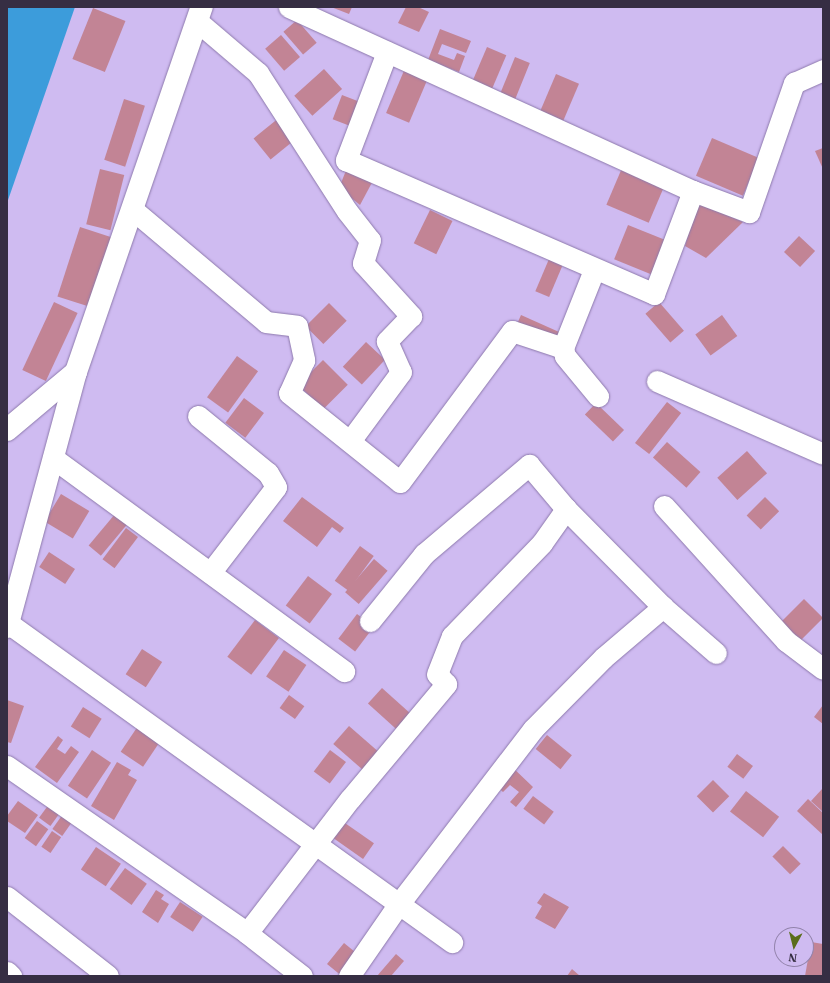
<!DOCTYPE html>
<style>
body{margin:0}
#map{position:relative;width:830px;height:983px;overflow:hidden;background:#cfbbf1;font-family:"IBM Plex Serif",serif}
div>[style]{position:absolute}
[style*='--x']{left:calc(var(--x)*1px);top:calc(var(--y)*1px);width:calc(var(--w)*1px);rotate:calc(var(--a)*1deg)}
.water>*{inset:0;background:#3c9cdb}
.building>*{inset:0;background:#c28495;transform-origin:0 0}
.roads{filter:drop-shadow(0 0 1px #8d79ac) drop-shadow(0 0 1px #8d79ac)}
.minor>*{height:21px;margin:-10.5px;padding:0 10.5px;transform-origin:10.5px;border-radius:10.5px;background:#fff}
.tertiary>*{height:22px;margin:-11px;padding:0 11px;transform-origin:11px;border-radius:11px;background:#fff}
span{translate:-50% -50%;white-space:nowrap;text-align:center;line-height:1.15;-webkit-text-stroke:3.5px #cfbbf1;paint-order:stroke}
.frame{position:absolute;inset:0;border:8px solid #362e43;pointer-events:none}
.north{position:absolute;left:774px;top:927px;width:40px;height:40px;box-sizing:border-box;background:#cfbbf1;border:1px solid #9283ab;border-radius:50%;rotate:187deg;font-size:11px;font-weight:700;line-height:16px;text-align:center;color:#362e43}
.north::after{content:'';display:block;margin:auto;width:14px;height:18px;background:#5a6d1a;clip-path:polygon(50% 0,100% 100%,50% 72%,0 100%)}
</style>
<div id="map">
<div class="water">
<i style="clip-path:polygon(7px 7px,75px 7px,7px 203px)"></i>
</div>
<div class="building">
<i style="clip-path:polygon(331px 7px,352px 7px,349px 14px)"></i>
<i style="clip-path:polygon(406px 7px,418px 7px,429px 12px,419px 32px,398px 23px)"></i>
<i style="left:93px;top:8px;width:35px;height:55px;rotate:22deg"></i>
<i style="left:297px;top:20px;width:30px;height:18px;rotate:49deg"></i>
<i style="clip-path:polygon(440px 29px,471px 41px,466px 53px,442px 44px,438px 54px,454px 60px,457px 53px,465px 56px,459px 72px,428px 60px)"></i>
<i style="left:281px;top:35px;width:29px;height:21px;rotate:49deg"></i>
<i style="left:487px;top:47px;width:21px;height:43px;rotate:23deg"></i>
<i style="left:515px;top:57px;width:16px;height:40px;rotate:22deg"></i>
<i style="left:406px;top:66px;width:25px;height:51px;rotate:23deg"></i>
<i style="left:324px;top:69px;width:27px;height:40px;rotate:48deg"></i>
<i style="left:556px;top:74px;width:25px;height:40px;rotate:23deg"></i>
<i style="left:342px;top:95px;width:25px;height:26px;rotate:21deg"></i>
<i style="left:124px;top:99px;width:22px;height:64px;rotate:18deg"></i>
<i style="left:280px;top:117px;width:27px;height:34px;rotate:51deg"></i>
<i style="left:712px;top:138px;width:51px;height:41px;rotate:23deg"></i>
<i style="clip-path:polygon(823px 148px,823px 169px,815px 151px)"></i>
<i style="clip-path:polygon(349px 163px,375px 177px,360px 205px,339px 188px)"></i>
<i style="left:622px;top:168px;width:46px;height:40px;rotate:23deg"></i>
<i style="left:100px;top:169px;width:25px;height:57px;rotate:14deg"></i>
<i style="clip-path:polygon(697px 202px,743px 222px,706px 258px,685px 246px)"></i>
<i style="left:430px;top:210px;width:25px;height:37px;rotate:26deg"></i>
<i style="left:628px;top:225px;width:45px;height:37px;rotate:22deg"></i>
<i style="left:80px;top:227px;width:33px;height:73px;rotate:18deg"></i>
<i style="left:799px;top:236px;width:22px;height:22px;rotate:43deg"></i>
<i style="left:549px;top:259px;width:15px;height:35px;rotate:23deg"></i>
<i style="left:54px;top:302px;width:26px;height:75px;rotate:25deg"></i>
<i style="left:659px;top:302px;width:38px;height:18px;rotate:49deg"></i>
<i style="left:329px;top:303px;width:25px;height:33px;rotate:45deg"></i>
<i style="left:521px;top:315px;width:46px;height:13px;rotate:24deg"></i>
<i style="left:722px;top:315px;width:26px;height:33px;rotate:54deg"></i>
<i style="left:366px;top:342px;width:26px;height:34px;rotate:43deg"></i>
<i style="left:237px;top:356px;width:26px;height:51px;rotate:36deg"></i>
<i style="left:323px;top:360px;width:35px;height:35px;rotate:45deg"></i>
<i style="left:244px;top:398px;width:25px;height:31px;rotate:37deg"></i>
<i style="left:667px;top:402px;width:18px;height:52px;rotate:38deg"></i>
<i style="left:596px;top:403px;width:39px;height:16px;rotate:44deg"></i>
<i style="left:667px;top:442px;width:45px;height:21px;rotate:42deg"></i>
<i style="left:747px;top:451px;width:30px;height:40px;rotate:48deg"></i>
<i style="left:61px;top:494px;width:33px;height:32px;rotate:31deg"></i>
<i style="clip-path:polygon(302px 497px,344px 528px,340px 533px,332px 527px,317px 547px,283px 521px)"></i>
<i style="left:765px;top:497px;width:20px;height:26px;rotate:45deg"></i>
<i style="left:115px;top:514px;width:16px;height:41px;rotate:40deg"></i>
<i style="left:126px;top:528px;width:15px;height:39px;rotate:37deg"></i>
<i style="left:360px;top:546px;width:17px;height:43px;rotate:36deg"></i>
<i style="left:49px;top:552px;width:31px;height:18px;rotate:33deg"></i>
<i style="left:374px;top:559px;width:18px;height:44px;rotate:41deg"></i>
<i style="left:308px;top:576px;width:30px;height:37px;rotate:37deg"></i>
<i style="left:804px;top:599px;width:27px;height:35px;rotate:45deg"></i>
<i style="left:357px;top:614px;width:21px;height:31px;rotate:37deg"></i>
<i style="left:255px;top:620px;width:30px;height:46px;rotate:37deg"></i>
<i style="left:142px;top:649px;width:24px;height:30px;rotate:33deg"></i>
<i style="left:284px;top:650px;width:27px;height:32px;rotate:34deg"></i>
<i style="left:382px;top:688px;width:45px;height:21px;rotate:42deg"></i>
<i style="left:289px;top:695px;width:19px;height:16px;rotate:36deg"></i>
<i style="clip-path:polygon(7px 700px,24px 706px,11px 743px,7px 742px)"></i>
<i style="clip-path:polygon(823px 705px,823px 724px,814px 717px)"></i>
<i style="left:83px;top:707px;width:22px;height:23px;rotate:32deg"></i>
<i style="left:138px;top:726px;width:27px;height:31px;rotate:34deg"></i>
<i style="left:349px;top:726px;width:41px;height:24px;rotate:41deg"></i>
<i style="left:547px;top:735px;width:32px;height:18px;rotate:39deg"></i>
<i style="clip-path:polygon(58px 736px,63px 740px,57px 749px,65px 754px,71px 746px,79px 752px,57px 783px,35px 767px)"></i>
<i style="left:92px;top:750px;width:23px;height:43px;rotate:34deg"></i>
<i style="left:330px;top:750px;width:20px;height:27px;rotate:37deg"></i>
<i style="left:737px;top:754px;width:20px;height:16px;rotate:37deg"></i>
<i style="clip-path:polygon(117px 762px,131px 770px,128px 775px,137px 780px,114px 820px,91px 806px)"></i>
<i style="clip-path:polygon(510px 765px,533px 787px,516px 807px,510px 802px,519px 792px,510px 785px,503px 792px,493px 783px)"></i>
<i style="left:713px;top:780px;width:23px;height:23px;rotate:45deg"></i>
<i style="clip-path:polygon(823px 788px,823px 812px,811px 801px)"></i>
<i style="left:746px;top:791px;width:42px;height:26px;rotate:38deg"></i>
<i style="left:533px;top:796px;width:26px;height:16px;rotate:37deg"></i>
<i style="clip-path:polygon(808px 799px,823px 813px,823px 835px,797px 811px)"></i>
<i style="left:52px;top:800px;width:14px;height:22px;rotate:36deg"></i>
<i style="clip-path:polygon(18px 801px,38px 815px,25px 833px,7px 821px,7px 816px)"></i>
<i style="left:65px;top:811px;width:12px;height:22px;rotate:35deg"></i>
<i style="left:37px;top:821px;width:14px;height:21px;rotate:36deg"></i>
<i style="left:342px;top:821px;width:39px;height:19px;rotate:35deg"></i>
<i style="left:52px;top:831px;width:11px;height:19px;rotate:34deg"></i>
<i style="left:783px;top:846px;width:25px;height:15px;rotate:45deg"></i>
<i style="left:96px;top:847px;width:30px;height:27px;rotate:34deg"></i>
<i style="left:125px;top:868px;width:27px;height:26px;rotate:36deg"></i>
<i style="clip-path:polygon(156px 890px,164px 895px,161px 899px,169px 904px,158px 923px,142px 912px)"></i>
<i style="clip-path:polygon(544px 893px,569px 907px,555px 929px,535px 918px,542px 906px,537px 903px)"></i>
<i style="left:180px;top:902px;width:27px;height:18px;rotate:33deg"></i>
<i style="clip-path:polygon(811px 942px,823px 944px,823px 976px,805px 976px)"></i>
<i style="left:344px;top:943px;width:21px;height:27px;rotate:39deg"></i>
<i style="clip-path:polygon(396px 954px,404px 961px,391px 976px,377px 976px)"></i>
<i style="clip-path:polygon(572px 969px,580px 976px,567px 976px)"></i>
</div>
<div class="roads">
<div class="minor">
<i style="--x:289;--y:7;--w:444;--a:24.5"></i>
<i style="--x:693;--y:191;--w:60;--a:20.6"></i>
<i style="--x:749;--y:212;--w:137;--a:-70.8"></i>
<i style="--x:794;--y:83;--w:32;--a:-24"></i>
<i style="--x:197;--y:21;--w:80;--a:40.4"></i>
<i style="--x:258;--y:73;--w:164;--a:57.2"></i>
<i style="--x:347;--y:211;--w:37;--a:52"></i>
<i style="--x:370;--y:240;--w:24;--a:107"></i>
<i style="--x:363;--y:263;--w:72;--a:47.8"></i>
<i style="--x:411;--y:316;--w:35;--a:134"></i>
<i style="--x:387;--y:341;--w:34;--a:66"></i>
<i style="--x:401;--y:372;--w:86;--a:126.5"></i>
<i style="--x:387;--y:52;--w:116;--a:110.8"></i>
<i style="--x:346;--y:160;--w:336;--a:23.5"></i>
<i style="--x:654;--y:294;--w:110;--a:-69.3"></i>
<i style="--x:132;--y:209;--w:175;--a:40.1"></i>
<i style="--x:266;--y:322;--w:31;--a:7"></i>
<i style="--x:297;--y:326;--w:35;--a:78"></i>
<i style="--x:304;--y:360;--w:36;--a:114"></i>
<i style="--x:289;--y:393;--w:142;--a:38.7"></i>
<i style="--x:400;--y:482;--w:188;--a:-53.4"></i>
<i style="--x:512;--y:331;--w:54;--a:18.4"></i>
<i style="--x:594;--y:270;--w:84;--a:111.7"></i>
<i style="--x:563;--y:348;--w:8;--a:76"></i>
<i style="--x:565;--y:356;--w:52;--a:50.5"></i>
<i style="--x:657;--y:381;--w:181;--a:23.7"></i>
<i style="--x:198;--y:416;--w:90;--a:39.2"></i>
<i style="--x:268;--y:473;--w:16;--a:60"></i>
<i style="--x:276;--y:487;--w:108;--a:127.5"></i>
<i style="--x:53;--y:458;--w:361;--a:36.2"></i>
<i style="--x:664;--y:506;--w:182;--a:47.9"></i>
<i style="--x:786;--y:641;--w:46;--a:37.1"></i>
<i style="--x:370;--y:621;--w:86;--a:-51.1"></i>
<i style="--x:424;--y:554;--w:138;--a:-40.3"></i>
<i style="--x:529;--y:465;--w:57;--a:49.9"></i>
<i style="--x:566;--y:509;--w:138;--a:45.3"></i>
<i style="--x:663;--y:607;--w:70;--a:41"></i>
<i style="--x:8;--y:623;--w:547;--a:35.7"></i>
<i style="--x:7;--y:627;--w:264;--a:-74.9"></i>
<i style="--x:7;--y:766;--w:292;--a:34.8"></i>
<i style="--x:7;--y:897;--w:128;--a:38"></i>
<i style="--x:7;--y:972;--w:6;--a:45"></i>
<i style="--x:302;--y:976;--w:70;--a:-142"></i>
<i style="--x:247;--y:933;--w:169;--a:-52.5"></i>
<i style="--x:350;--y:799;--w:150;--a:-50.1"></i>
<i style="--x:446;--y:684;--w:13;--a:-132"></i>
<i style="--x:437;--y:674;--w:41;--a:-68.5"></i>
<i style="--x:452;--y:636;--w:129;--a:-45.9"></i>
<i style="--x:542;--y:543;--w:42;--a:-54.8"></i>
<i style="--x:349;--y:976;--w:86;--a:-55.4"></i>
<i style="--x:398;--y:905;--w:222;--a:-52.5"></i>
<i style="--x:533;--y:729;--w:100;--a:-45.4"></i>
<i style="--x:603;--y:658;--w:79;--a:-40.4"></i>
</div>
<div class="tertiary">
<i style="--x:7;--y:430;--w:90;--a:-40"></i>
<i style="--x:76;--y:372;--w:386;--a:-71"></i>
</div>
</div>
<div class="frame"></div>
<div class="north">N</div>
</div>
